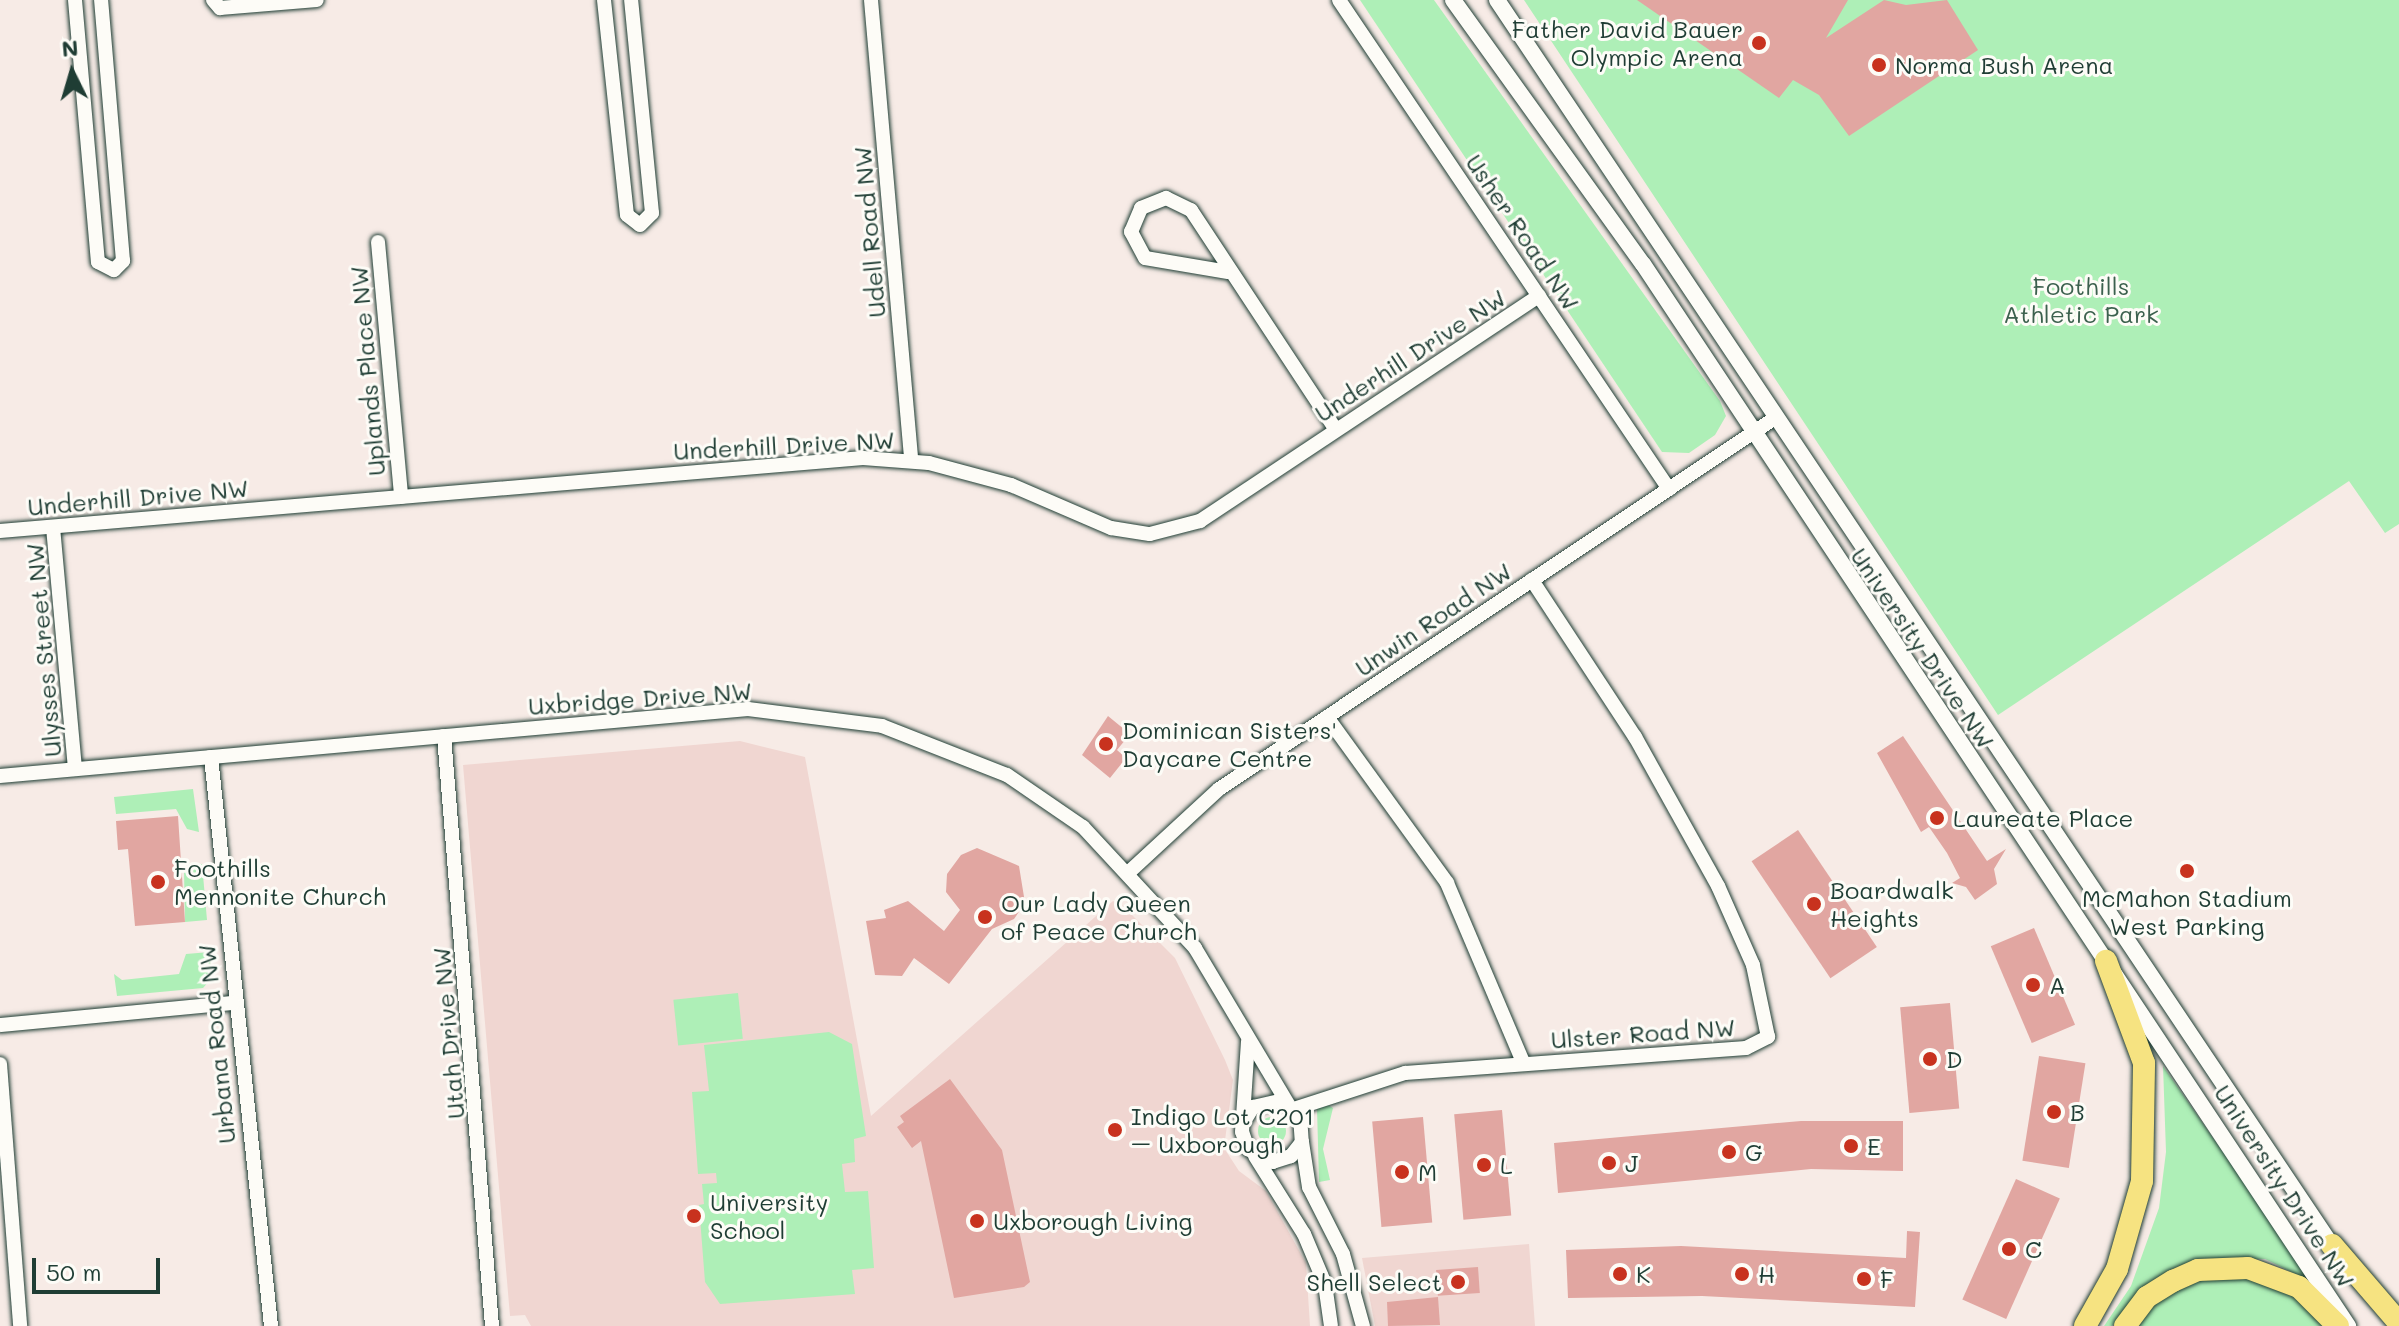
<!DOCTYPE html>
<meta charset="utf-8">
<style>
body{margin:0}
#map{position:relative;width:2399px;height:1326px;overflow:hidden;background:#f7ebe6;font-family:Mali,sans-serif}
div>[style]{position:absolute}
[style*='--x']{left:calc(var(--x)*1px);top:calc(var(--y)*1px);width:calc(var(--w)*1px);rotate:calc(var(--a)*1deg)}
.built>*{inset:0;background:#f0d6d1}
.green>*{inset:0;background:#aeefb7;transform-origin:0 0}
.round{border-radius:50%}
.building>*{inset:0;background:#e1a6a1;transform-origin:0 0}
.roads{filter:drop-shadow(0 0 2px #1f3d34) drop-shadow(0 0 2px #1f3d34)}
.minor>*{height:14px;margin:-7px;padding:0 7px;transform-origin:7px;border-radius:7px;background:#fdfcf7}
.tertiary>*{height:16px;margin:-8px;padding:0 8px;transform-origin:8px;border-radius:8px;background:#fdfcf7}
.trunk>*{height:22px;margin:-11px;padding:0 11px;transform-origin:11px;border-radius:11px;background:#f6e381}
.dots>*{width:22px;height:22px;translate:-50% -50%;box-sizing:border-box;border:4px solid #fdfcf7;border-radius:50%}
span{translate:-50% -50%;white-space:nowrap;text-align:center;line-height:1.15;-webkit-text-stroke:6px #fdfcf7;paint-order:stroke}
.poi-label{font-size:24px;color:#1f3d34}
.right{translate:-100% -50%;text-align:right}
.left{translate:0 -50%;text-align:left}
.street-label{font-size:24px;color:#1f3d34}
.park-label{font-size:24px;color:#3c614e}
.north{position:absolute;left:32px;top:32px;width:80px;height:80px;-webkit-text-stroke:6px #fdfcf7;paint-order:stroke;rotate:355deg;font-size:22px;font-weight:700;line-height:32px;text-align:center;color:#1f3d34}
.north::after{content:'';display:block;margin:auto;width:28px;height:36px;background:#1f3d34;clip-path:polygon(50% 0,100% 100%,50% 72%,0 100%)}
.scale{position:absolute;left:32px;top:1258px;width:128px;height:36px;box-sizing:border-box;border:4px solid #1f3d34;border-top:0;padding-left:10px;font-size:24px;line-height:28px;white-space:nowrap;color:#1f3d34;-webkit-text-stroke:6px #fdfcf7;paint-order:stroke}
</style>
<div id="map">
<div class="built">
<i style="clip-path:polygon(740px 741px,805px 757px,871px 1116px,1113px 901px,1122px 905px,1175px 958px,1225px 1060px,1233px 1080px,1224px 1148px,1239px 1171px,1266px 1191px,1306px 1263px,1310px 1326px,531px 1326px,525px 1315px,510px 1316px,463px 765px)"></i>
<i style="clip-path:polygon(1529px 1244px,1535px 1326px,1375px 1326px,1362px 1258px)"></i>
</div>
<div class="green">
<i style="clip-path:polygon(1360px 0,1434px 0,1720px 401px,1726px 416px,1715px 435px,1689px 453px,1662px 452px)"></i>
<i style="clip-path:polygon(1524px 0,2399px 0,2399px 524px,2385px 533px,2349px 481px,1998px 715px)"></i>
<i style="clip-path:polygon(193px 789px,199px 832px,187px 829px,176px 809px,116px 814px,114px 797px)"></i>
<i style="clip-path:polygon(190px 863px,202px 864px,207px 920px,185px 922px,184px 870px)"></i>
<i style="clip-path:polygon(210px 952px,211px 979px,203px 988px,117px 996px,114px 974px,122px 980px,179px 974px,186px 954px)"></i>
<i style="left:738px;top:993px;width:46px;height:65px;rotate:84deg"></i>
<i style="clip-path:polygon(829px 1032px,852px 1044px,866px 1136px,854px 1139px,855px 1162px,842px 1164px,845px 1192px,868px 1191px,874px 1268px,852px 1270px,855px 1294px,720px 1304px,705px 1282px,699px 1205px,704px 1204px,702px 1184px,717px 1183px,716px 1173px,698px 1174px,692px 1092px,709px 1091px,704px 1045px)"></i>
<i style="clip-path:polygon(2163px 1066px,2314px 1283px,2265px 1259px,2194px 1260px,2159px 1277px,2112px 1326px,2104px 1326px,2131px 1286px,2159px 1208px,2166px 1152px)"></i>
<i style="clip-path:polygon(1328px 1105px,1333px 1108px,1323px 1149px,1330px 1180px,1319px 1182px,1317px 1108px)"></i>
<i class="round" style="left:1258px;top:1117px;width:28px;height:28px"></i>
<i style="clip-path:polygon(2208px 1275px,2274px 1280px,2333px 1326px,2132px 1326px,2153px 1302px)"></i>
</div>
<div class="building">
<i style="clip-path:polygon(1637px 0,1848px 0,1826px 38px,1884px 0,1906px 5px,1947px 0,1978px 50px,1849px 136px,1819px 95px,1793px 80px,1779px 98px)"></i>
<i style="clip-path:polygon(1108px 716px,1130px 734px,1117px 750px,1126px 758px,1110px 778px,1082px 755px)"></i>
<i style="clip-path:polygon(1903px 736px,1987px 861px,2006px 849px,1994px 869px,1997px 884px,1975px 900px,1966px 887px,1952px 883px,1960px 878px,1947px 853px,1929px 827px,1921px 832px,1877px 753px)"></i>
<i style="clip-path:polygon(178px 816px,185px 922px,135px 926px,128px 849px,118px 850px,116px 821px)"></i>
<i style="left:1798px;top:830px;width:141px;height:56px;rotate:56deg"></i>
<i style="clip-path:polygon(977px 848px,1019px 866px,1025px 903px,1014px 919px,992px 929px,949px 984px,914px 958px,902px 976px,875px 975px,866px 921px,886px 918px,884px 910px,908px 901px,944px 931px,960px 910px,946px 892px,947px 874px,961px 855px)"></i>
<i style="left:2034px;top:928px;width:105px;height:47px;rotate:67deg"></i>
<i style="left:1950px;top:1003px;width:106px;height:50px;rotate:85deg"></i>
<i style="left:2039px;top:1056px;width:47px;height:106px;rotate:9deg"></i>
<i style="clip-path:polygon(950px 1079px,1002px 1150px,1030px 1282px,1024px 1287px,954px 1298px,921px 1141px,912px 1148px,897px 1127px,904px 1122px,900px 1116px)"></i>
<i style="left:1502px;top:1110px;width:106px;height:48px;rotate:85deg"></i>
<i style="left:1423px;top:1117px;width:106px;height:51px;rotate:85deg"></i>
<i style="clip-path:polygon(1801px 1121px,1903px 1121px,1903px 1171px,1811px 1169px,1558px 1193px,1554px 1143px)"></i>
<i style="left:2016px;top:1179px;width:48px;height:132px;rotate:24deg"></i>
<i style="clip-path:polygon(1907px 1231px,1920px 1232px,1915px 1307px,1702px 1296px,1568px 1298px,1566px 1250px,1681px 1246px,1906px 1258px)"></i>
<i style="left:1478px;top:1267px;width:26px;height:42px;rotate:86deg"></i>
<i style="clip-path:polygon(1438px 1297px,1440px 1325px,1388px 1326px,1387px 1302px)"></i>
</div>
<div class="roads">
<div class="minor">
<i style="--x:75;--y:0;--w:263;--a:85"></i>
<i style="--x:98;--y:262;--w:18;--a:27"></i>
<i style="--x:114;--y:270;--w:13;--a:-45"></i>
<i style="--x:123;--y:261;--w:262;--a:-94.8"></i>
<i style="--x:213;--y:0;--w:11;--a:49"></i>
<i style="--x:220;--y:8;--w:97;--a:-4.7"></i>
<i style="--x:604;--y:0;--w:216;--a:83.9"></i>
<i style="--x:627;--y:215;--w:16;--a:38"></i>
<i style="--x:640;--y:225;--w:17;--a:-45"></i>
<i style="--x:652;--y:213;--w:214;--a:-95.6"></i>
<i style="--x:871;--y:0;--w:462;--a:85"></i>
<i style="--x:1339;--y:0;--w:590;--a:55.99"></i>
<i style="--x:378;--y:242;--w:256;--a:84.8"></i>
<i style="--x:1228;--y:272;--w:84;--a:-170.4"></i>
<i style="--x:1145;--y:258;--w:30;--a:-118"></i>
<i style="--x:1131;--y:232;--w:26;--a:-67"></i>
<i style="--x:1141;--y:208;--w:27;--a:-22"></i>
<i style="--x:1166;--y:198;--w:28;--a:26"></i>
<i style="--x:1191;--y:210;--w:263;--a:56.6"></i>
<i style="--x:53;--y:527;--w:243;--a:84.8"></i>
<i style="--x:0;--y:531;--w:866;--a:-4.84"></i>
<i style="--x:863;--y:458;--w:66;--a:4.3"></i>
<i style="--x:929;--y:463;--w:85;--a:15"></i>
<i style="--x:1011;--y:485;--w:109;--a:23.3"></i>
<i style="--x:1111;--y:528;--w:39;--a:9"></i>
<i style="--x:1150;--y:534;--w:52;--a:-14.6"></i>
<i style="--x:1200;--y:521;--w:407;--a:-33.6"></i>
<i style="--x:1327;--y:717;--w:205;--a:54.1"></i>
<i style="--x:1447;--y:883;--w:194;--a:67"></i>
<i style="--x:444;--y:736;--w:592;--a:85.35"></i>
<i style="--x:211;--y:757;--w:572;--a:83.98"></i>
<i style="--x:0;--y:776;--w:751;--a:-5.12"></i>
<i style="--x:748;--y:709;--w:135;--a:7.2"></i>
<i style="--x:882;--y:726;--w:134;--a:21.4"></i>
<i style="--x:1007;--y:775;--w:92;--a:34.4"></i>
<i style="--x:1083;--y:827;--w:165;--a:47.2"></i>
<i style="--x:1195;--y:948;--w:182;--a:59.2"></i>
<i style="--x:1128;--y:873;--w:124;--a:-42.7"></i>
<i style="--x:1219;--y:789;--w:668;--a:-33.71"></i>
<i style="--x:0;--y:1025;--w:234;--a:-5.4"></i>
<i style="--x:0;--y:1064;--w:263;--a:85.6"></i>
<i style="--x:1294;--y:1109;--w:117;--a:-18"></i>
<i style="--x:1405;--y:1073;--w:342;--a:-4.2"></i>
<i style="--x:1746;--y:1048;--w:25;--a:-27"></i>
<i style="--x:1768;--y:1037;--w:74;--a:-101.8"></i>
<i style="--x:1753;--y:965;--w:86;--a:-113.9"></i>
<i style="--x:1718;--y:886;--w:171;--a:-119.1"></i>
<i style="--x:1635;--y:737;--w:188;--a:-123.3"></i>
<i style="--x:1243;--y:1123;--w:19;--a:-58"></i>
<i style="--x:1253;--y:1107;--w:28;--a:-13"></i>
<i style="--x:1280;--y:1101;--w:25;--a:37"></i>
<i style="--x:1300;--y:1116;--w:26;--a:86"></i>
<i style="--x:1302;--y:1142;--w:18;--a:128"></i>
<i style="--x:1291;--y:1156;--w:19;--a:162"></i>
<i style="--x:1273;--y:1162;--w:28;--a:-153"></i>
<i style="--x:1248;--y:1149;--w:18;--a:-109"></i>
<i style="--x:1242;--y:1132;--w:91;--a:-86.2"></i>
<i style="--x:1302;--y:1142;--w:46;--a:81.2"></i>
<i style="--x:1309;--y:1187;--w:75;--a:63.1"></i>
<i style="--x:1343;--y:1254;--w:75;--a:74.5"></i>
<i style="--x:1255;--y:1156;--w:92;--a:57.9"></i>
<i style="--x:1304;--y:1234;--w:54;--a:67.2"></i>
<i style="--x:1325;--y:1284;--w:42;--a:81.9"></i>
</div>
<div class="tertiary">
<i style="--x:1453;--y:0;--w:325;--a:54.3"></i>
<i style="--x:1643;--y:264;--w:1275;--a:56.42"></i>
<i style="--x:1497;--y:0;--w:1511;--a:56.17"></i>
</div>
<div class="trunk">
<i style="--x:2332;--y:1245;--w:103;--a:49.3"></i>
<i style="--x:2085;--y:1326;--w:65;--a:-60.7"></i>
<i style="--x:2117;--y:1269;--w:91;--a:-74.1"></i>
<i style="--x:2142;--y:1181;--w:118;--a:-89"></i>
<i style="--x:2144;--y:1063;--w:109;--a:-110.4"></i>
<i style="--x:2125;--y:1326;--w:36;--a:-53"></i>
<i style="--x:2147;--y:1297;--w:31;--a:-32"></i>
<i style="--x:2173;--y:1281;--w:27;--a:-24"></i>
<i style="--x:2198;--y:1270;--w:50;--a:-2.3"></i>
<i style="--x:2248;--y:1268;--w:54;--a:20.4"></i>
<i style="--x:2299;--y:1287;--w:55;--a:45"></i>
</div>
</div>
<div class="dots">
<i style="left:1759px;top:43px;background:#c8321e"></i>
<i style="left:1879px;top:65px;background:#c8321e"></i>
<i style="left:1106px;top:744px;background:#c8321e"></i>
<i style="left:1937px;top:818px;background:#c8321e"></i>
<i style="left:2187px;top:871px;background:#c8321e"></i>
<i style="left:158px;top:882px;background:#c8321e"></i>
<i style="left:1814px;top:904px;background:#c8321e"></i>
<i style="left:985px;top:917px;background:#c8321e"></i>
<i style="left:2033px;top:985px;background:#c8321e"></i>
<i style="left:1930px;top:1059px;background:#c8321e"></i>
<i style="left:2054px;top:1112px;background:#c8321e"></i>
<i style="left:1115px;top:1130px;background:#c8321e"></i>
<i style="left:1851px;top:1146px;background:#c8321e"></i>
<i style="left:1729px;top:1152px;background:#c8321e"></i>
<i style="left:1609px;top:1163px;background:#c8321e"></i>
<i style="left:1484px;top:1165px;background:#c8321e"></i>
<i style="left:1402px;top:1172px;background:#c8321e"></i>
<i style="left:694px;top:1216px;background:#c8321e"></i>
<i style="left:977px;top:1221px;background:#c8321e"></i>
<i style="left:2009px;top:1249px;background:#c8321e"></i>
<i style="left:1620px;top:1274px;background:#c8321e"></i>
<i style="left:1742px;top:1274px;background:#c8321e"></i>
<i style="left:1864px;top:1279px;background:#c8321e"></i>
<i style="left:1458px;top:1282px;background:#c8321e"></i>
</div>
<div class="poi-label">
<span class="right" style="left:1743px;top:43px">Father David Bauer<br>Olympic Arena</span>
<span class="left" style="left:1895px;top:65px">Norma Bush Arena</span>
<span class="left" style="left:1122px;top:744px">Dominican Sisters'<br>Daycare Centre</span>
<span class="left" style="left:1953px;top:818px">Laureate Place</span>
<span class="left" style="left:174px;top:882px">Foothills<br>Mennonite Church</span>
<span class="left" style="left:1830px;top:904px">Boardwalk<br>Heights</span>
<span style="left:2187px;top:912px">McMahon Stadium<br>West Parking</span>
<span class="left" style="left:1001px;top:917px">Our Lady Queen<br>of Peace Church</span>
<span class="left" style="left:2049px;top:985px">A</span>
<span class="left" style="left:1946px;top:1059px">D</span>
<span class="left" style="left:2070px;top:1112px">B</span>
<span class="left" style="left:1131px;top:1130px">Indigo Lot C201<br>– Uxborough</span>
<span class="left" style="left:1867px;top:1146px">E</span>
<span class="left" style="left:1745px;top:1152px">G</span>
<span class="left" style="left:1625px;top:1163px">J</span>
<span class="left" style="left:1500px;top:1165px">L</span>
<span class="left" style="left:1418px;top:1172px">M</span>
<span class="left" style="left:710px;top:1216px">University<br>School</span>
<span class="left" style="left:993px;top:1221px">Uxborough Living</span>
<span class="left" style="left:2025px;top:1249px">C</span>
<span class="left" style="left:1636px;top:1274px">K</span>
<span class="left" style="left:1758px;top:1274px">H</span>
<span class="left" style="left:1880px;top:1279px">F</span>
<span class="right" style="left:1442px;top:1282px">Shell Select</span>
</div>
<div class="street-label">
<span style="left:869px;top:232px;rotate:-95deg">Udell Road NW</span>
<span style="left:1523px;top:232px;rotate:56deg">Usher Road NW</span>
<span style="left:1410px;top:355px;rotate:-33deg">Underhill Drive NW</span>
<span style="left:367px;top:371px;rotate:-95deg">Uplands Place NW</span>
<span style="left:784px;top:445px;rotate:-3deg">Underhill Drive NW</span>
<span style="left:138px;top:497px;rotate:-5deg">Underhill Drive NW</span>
<span style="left:1433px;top:619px;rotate:-34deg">Unwin Road NW</span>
<span style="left:1923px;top:648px;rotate:56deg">University Drive NW</span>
<span style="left:43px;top:650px;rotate:-95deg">Ulysses Street NW</span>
<span style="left:640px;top:698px;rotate:-4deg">Uxbridge Drive NW</span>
<span style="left:448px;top:1033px;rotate:-95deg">Utah Drive NW</span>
<span style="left:1643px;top:1033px;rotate:-4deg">Ulster Road NW</span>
<span style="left:216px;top:1044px;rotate:-96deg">Urbana Road NW</span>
<span style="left:2285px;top:1186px;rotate:57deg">University Drive NW</span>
</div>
<div class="park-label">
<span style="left:2081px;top:300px">Foothills<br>Athletic Park</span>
</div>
<div class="north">N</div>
<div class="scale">50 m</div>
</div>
